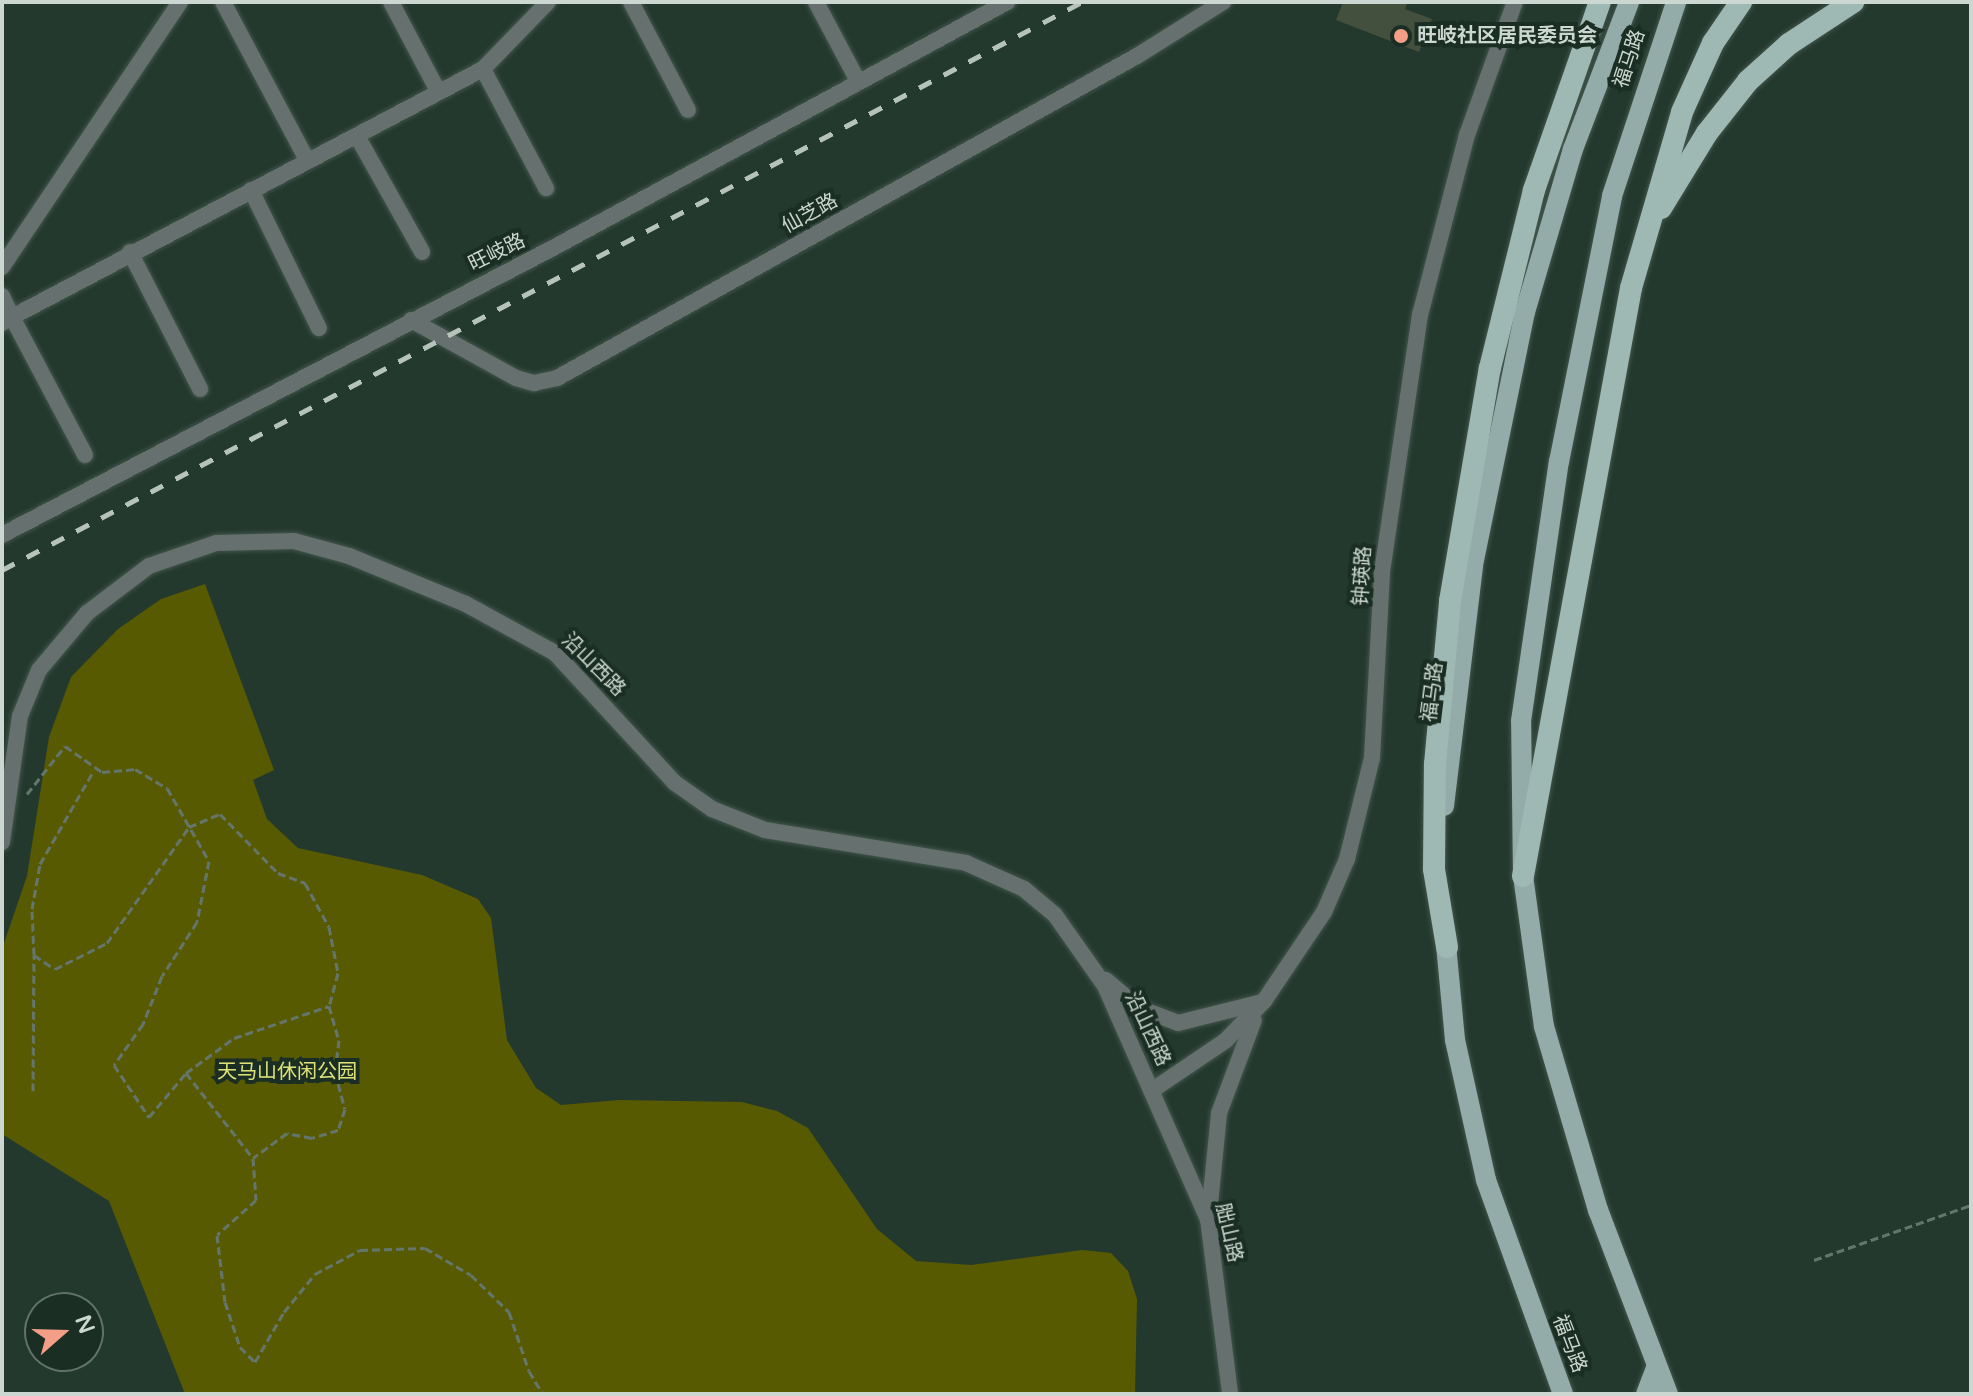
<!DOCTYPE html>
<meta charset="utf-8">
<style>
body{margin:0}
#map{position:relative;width:1973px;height:1396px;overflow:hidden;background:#24392e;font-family:"Varela Round","Noto Sans SC",sans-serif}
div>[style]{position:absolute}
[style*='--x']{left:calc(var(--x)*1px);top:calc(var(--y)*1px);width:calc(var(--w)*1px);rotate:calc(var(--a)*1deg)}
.green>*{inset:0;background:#585a01}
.building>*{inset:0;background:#44503e}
.path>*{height:3px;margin-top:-1.5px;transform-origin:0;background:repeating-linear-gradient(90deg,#64766c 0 8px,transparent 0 12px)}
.roads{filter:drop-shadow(0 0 2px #42554b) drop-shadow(0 0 2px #42554b)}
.minor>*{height:16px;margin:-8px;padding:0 8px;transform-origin:8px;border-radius:8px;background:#65706f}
.tertiary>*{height:16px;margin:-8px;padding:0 8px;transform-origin:8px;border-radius:8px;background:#65706f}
.primary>*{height:20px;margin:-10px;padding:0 10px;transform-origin:10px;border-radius:10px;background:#94aca9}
.trunk>*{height:22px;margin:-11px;padding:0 11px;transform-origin:11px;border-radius:11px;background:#9eb8b4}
.rail>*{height:5px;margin-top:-2.5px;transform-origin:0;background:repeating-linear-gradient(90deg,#b5c3bb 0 14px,transparent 0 28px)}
.dots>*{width:22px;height:22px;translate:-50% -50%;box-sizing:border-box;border:4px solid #1b2e24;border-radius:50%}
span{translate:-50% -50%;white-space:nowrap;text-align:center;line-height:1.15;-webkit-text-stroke:8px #1b2e24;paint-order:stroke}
.poi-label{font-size:20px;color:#cbd7d0;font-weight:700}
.left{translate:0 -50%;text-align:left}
.street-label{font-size:20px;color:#cbd7d0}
.park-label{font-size:20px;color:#dee276}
.frame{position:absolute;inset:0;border:4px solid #cbd7d0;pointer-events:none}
.north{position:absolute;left:24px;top:1292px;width:80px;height:80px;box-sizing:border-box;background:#1b2e24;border:2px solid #617269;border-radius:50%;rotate:70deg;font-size:22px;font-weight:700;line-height:32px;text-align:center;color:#cbd7d0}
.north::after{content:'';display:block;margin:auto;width:28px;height:36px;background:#f49e88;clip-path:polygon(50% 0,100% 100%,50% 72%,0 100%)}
</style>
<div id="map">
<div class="green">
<i style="clip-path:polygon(205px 584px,274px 770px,253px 780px,267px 819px,298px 848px,422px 875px,478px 899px,491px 918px,507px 1040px,536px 1088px,561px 1105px,619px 1100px,742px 1102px,777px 1111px,808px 1128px,877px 1229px,916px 1261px,971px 1265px,1082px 1250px,1111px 1253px,1128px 1271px,1137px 1299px,1135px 1394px,185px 1394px,109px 1201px,2px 1134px,2px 949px,27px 876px,49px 737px,71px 677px,118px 629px,161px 599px)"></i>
</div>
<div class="building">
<i style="clip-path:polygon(1343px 2px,1408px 2px,1405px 9px,1432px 19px,1419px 52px,1336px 20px)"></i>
</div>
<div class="path">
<i style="--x:27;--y:794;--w:61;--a:-51.6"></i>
<i style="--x:65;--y:746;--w:45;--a:35.1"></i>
<i style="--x:102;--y:772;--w:33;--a:-5"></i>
<i style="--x:135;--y:769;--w:37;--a:31"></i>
<i style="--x:167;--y:788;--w:84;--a:60.1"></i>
<i style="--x:209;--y:861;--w:62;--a:101.1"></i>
<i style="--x:197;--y:922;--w:64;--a:122.9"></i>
<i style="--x:162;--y:976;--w:52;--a:111.6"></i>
<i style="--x:143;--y:1024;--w:50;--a:125.3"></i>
<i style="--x:114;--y:1065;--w:63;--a:56.1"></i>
<i style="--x:149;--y:1117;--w:57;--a:-49.9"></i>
<i style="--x:186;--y:1073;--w:108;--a:51.8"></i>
<i style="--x:253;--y:1158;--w:42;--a:85.9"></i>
<i style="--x:256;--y:1200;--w:52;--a:138.1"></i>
<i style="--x:217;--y:1235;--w:67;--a:83.2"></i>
<i style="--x:225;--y:1302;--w:47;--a:71.6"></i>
<i style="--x:240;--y:1347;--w:21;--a:45"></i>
<i style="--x:255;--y:1362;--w:58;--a:-59.9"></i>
<i style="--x:284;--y:1312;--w:49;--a:-50.8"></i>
<i style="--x:315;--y:1274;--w:51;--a:-28.1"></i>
<i style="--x:360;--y:1250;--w:65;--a:-1.8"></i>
<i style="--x:425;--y:1248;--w:53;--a:30.4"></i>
<i style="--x:471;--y:1275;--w:53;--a:44.2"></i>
<i style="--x:509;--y:1312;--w:62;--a:71.3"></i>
<i style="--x:529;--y:1371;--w:27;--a:59"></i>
<i style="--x:34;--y:955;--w:46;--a:-92.5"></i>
<i style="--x:32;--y:909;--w:46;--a:-79.9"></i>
<i style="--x:40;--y:864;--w:108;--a:-60.1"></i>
<i style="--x:186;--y:1073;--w:59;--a:-36.1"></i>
<i style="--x:234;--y:1038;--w:100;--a:-18.6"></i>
<i style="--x:33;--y:1091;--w:136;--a:-89.6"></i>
<i style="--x:34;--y:955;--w:25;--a:34"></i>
<i style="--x:55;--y:969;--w:58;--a:-26.6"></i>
<i style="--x:107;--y:943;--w:142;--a:-54.7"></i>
<i style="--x:189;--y:827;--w:34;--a:-23"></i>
<i style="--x:220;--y:814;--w:83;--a:45.5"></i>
<i style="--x:278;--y:873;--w:29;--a:20"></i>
<i style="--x:305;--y:883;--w:50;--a:61.4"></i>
<i style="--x:329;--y:927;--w:47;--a:78.9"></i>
<i style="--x:338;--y:973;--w:34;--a:105"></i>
<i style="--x:329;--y:1006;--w:35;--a:74"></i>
<i style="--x:339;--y:1040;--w:32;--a:97"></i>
<i style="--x:335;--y:1072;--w:38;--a:75"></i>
<i style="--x:345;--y:1109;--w:22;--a:108"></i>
<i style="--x:338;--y:1130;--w:27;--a:163"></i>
<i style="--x:312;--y:1138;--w:25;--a:-169"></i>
<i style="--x:287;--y:1133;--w:42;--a:143.7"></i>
<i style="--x:1814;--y:1260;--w:166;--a:-19.3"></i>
</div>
<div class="roads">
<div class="minor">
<i style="--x:223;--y:2;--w:179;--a:62"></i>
<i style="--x:391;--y:2;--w:101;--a:62.2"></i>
<i style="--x:631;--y:2;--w:122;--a:62.2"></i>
<i style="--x:816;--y:2;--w:89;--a:62"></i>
<i style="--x:483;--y:69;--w:135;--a:62.1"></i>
<i style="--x:357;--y:136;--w:133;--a:60.7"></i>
<i style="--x:251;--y:190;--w:154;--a:63.8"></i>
<i style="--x:130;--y:252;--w:154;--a:62.9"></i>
<i style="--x:2;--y:267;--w:319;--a:-56.1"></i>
<i style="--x:2;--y:296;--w:23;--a:65"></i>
<i style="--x:12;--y:317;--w:12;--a:149"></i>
<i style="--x:85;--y:455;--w:156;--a:-117.9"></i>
<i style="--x:12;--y:317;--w:532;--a:-27.77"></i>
<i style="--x:483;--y:69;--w:93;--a:-45.9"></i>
</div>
<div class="tertiary">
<i style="--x:411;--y:320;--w:120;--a:28.9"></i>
<i style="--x:516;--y:378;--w:19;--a:16"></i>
<i style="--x:534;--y:383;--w:24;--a:-12"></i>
<i style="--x:557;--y:378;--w:663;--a:-29.04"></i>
<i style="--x:1137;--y:56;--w:102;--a:-32.1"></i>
<i style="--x:2;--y:535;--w:619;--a:-27.52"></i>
<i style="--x:551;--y:249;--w:519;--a:-28.44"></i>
<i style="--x:2;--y:842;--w:127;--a:-81.9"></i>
<i style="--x:20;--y:716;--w:50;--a:-67.6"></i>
<i style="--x:39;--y:670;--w:75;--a:-49.9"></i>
<i style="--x:87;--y:613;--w:78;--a:-37.2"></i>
<i style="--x:149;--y:566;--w:71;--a:-18.9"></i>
<i style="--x:216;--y:543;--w:78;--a:-1.5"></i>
<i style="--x:294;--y:541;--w:57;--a:15.3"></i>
<i style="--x:349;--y:556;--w:126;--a:22.3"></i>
<i style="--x:466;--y:604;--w:102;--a:28.8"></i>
<i style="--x:555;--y:653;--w:177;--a:47.3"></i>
<i style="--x:675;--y:783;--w:45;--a:35.1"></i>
<i style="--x:712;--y:809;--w:57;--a:21.6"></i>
<i style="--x:765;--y:830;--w:204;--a:9.3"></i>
<i style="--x:966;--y:863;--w:64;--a:24.1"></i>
<i style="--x:1024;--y:889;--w:40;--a:40"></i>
<i style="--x:1055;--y:915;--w:87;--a:54.8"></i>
<i style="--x:1105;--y:986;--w:255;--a:66.2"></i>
<i style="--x:1208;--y:1219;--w:176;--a:82.8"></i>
<i style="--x:1106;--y:980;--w:43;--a:40.3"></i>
<i style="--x:1139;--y:1008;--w:42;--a:21"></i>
<i style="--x:1178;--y:1023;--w:87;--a:-14"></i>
<i style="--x:1154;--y:1089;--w:86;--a:-34.1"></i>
<i style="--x:1225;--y:1041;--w:56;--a:-45.7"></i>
<i style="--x:1264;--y:1001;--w:107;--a:-56"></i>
<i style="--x:1324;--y:912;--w:58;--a:-66.5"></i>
<i style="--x:1347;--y:859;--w:104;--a:-76.1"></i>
<i style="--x:1372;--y:758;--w:186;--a:-86.9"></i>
<i style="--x:1382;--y:572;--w:260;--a:-81.6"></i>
<i style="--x:1420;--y:315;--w:186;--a:-75.4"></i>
<i style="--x:1467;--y:135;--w:141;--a:-70.2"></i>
<i style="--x:1209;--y:1214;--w:101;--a:-84.3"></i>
<i style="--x:1219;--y:1113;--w:99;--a:-69.4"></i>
</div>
<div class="primary">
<i style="--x:1444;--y:806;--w:243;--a:-83.1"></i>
<i style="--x:1473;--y:565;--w:258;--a:-78.4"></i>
<i style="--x:1525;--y:312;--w:170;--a:-73.6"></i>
<i style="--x:1573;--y:149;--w:157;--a:-69.1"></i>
<i style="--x:1445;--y:934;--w:106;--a:84.6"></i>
<i style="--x:1455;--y:1040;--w:143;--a:77.5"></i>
<i style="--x:1486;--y:1180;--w:227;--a:70.2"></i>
<i style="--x:1646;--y:1394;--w:30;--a:-69"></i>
<i style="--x:1668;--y:1394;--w:197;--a:-110.8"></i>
<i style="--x:1598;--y:1210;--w:191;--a:-106.4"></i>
<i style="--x:1544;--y:1027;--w:152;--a:-97.9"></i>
<i style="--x:1523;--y:876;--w:155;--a:-90.7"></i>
<i style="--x:1521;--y:721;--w:262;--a:-81.7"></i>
<i style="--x:1559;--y:462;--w:271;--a:-78.7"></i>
<i style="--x:1612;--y:196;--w:204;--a:-71.7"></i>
</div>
<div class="trunk">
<i style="--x:1661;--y:208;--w:88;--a:-58.5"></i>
<i style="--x:1707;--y:133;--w:66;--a:-51.7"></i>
<i style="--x:1748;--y:81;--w:55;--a:-42.1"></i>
<i style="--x:1789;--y:44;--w:77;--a:-33.3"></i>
<i style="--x:1523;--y:876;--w:598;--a:-79.59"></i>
<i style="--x:1631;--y:288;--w:183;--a:-73.8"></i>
<i style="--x:1682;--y:112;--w:76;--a:-65.8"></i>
<i style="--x:1713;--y:43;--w:50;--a:-55.7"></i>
<i style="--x:1447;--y:947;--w:79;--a:-99.5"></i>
<i style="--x:1434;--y:869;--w:105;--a:-89.5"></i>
<i style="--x:1435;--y:764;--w:164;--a:-84.7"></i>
<i style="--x:1450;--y:601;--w:236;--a:-80.3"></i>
<i style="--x:1490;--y:368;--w:183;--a:-76.1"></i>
<i style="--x:1534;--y:190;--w:199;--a:-70.7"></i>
</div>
</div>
<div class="rail">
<i style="--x:2;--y:570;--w:1220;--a:-27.74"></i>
</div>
<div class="dots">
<i style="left:1401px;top:36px;background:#f49e88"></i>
</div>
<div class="poi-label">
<span class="left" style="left:1417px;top:36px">旺岐社区居民委员会</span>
</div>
<div class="street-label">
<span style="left:1630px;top:59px;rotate:-72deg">福马路</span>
<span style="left:810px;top:214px;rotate:-29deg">仙芝路</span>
<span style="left:497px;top:253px;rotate:-26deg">旺岐路</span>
<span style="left:1363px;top:576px;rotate:-86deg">钟瑛路</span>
<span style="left:593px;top:665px;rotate:45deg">沿山西路</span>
<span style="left:1433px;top:692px;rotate:-83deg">福马路</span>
<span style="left:1147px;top:1029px;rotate:65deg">沿山西路</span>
<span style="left:1228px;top:1233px;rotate:77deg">胐山路</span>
<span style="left:1569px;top:1344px;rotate:69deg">福马路</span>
</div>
<div class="park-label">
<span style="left:287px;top:1072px">天马山休闲公园</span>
</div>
<div class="frame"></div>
<div class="north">N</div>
</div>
